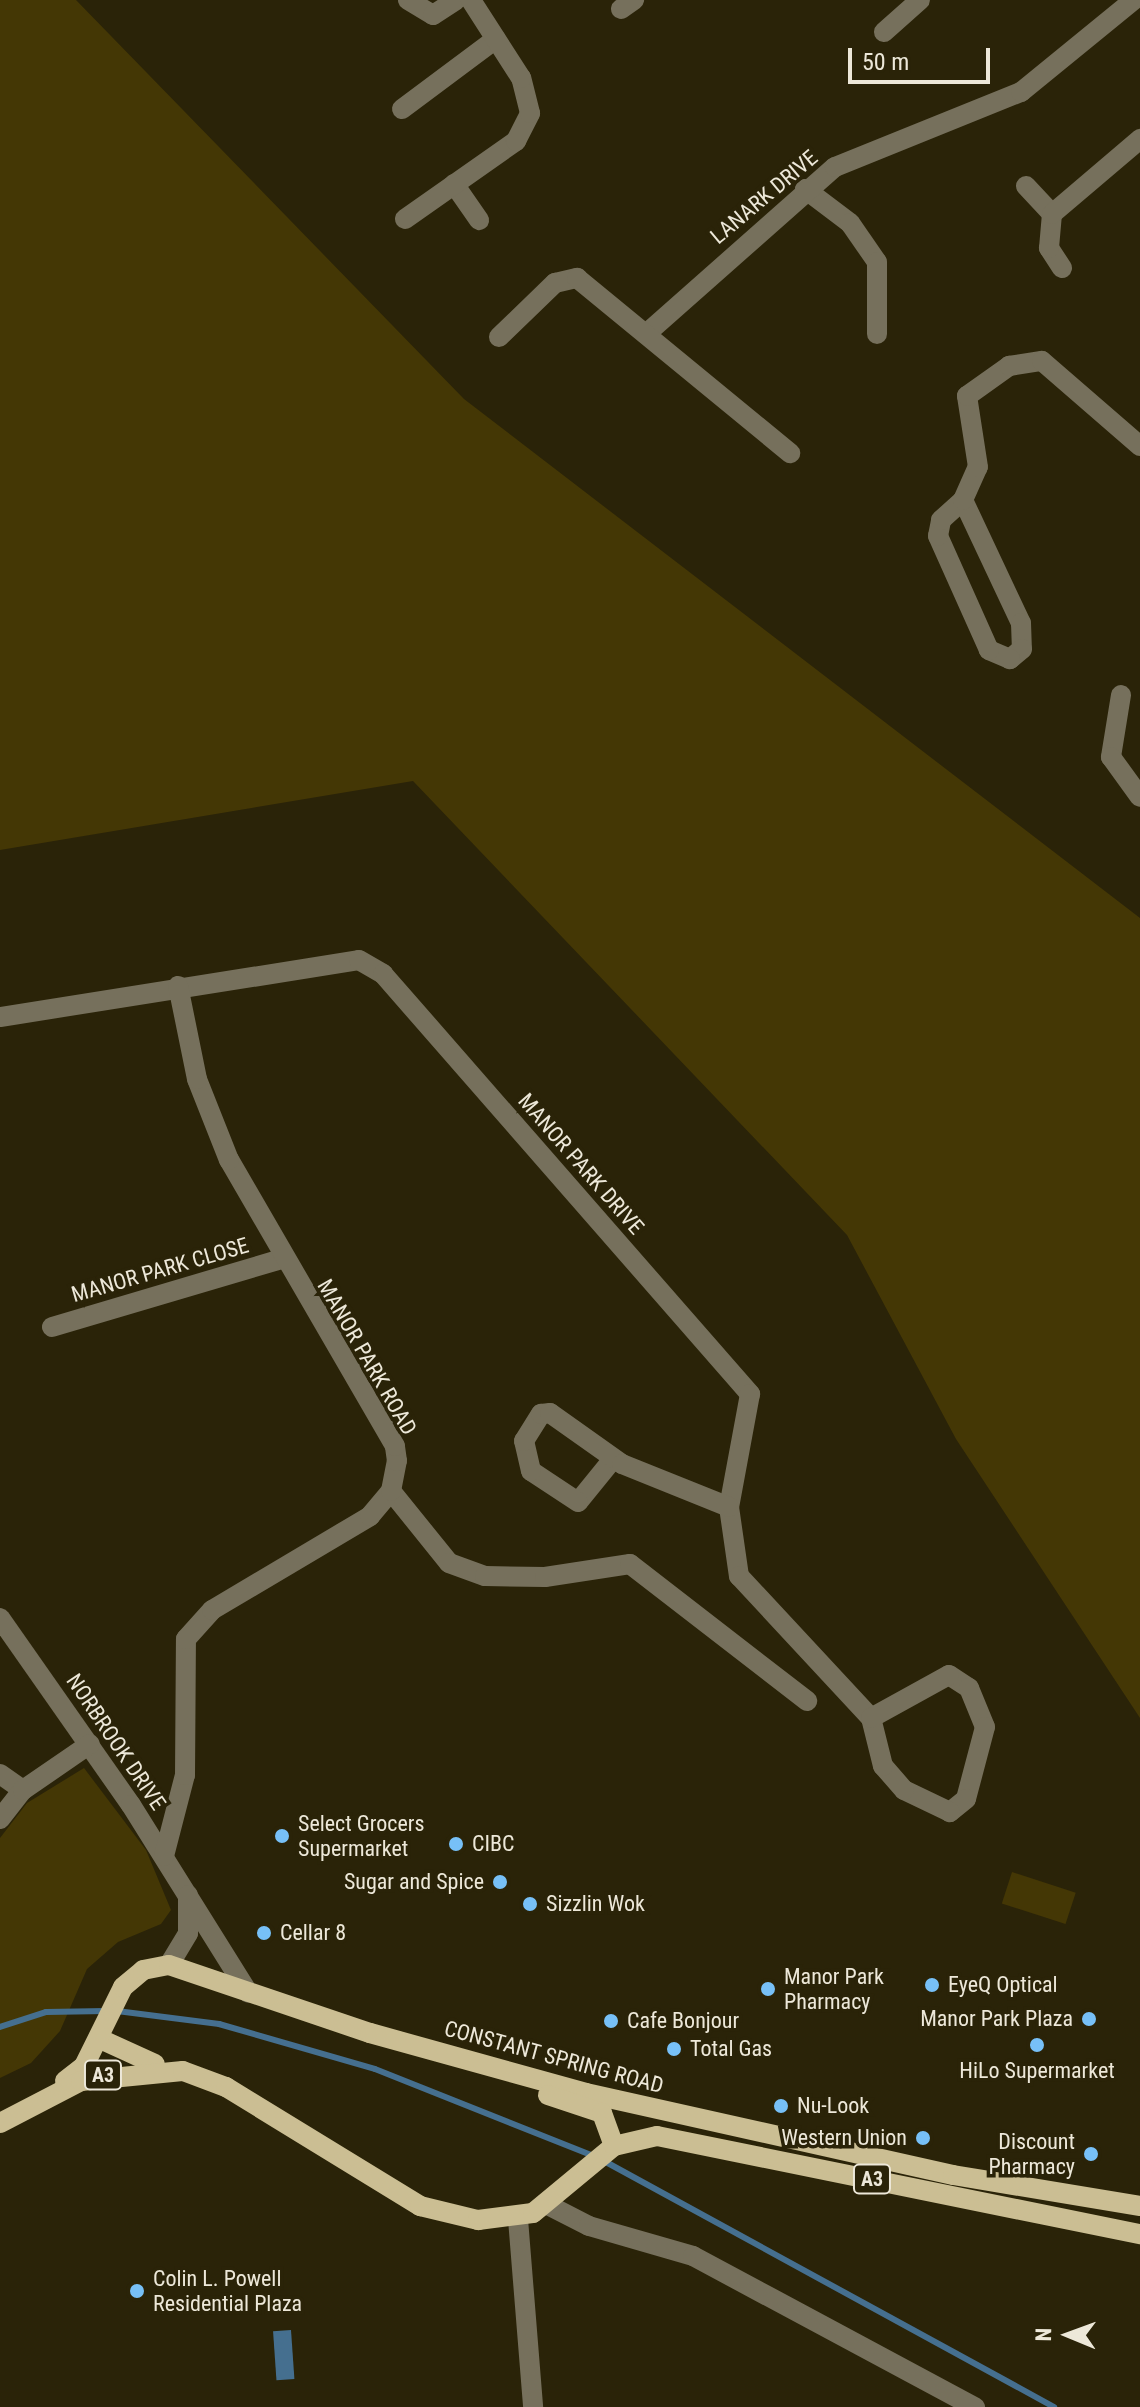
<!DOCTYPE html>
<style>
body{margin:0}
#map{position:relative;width:1140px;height:2407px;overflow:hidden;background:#2a2308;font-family:"Roboto Condensed",sans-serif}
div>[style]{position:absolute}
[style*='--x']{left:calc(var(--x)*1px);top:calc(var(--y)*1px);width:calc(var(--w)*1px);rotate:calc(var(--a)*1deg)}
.green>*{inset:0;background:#443705;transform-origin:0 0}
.water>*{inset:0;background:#456f8f;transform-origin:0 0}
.stream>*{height:6px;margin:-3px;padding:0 3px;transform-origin:3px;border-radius:3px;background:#456f8f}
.minor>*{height:20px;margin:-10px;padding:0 10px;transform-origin:10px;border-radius:10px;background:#76705c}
.major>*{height:20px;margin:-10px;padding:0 10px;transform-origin:10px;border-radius:10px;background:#cbbe93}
.dots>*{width:22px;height:22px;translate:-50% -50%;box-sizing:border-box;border:4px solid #2a2308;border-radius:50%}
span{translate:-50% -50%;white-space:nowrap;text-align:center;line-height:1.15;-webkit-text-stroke:7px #2a2308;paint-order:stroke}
.shield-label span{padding:2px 6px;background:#2a2308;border:2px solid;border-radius:6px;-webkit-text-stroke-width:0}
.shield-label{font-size:20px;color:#ede8d9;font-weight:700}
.street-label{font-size:22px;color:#ede8d9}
.poi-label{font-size:22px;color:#ede8d9}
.left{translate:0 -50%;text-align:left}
.right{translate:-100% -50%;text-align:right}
.north{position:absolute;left:1028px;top:2295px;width:80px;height:80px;-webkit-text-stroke:6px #2a2308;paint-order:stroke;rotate:271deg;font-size:22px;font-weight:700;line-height:32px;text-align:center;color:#ede8d9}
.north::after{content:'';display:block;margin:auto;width:28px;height:36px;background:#ede8d9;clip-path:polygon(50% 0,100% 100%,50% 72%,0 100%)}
.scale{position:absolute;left:848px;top:48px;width:142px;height:36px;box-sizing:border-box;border:4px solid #ede8d9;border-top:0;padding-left:10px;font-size:24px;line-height:28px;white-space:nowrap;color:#ede8d9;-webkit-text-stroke:6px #2a2308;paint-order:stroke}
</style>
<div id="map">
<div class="green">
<i style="clip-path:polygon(0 0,76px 0,464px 399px,1140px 918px,1140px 1718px,956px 1439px,847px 1235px,413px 781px,0 850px)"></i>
<i style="clip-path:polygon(84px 1768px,146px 1850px,171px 1910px,161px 1924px,118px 1942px,87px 1969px,60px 2031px,31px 2063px,0 2078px,0 1838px,27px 1803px)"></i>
<i style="left:1012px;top:1872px;width:67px;height:33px;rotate:18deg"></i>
</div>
<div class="water">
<i style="left:291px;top:2330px;width:49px;height:18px;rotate:86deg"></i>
</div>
<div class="stream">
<i style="--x:117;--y:2011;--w:103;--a:7.3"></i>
<i style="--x:219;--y:2024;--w:162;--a:16.1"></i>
<i style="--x:375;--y:2069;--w:236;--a:21.7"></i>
<i style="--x:0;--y:2027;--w:48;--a:-18.1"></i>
<i style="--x:46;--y:2012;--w:60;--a:-1"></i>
<i style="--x:604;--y:2161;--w:513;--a:28.66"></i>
</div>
<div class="minor">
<i style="--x:408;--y:0;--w:29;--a:31"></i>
<i style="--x:433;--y:15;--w:27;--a:-33"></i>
<i style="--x:621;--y:9;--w:16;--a:-35"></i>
<i style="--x:884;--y:32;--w:48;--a:-41.6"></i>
<i style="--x:402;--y:109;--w:117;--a:-36.7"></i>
<i style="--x:454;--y:184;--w:44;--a:55.2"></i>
<i style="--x:1026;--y:186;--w:38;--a:47"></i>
<i style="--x:805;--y:189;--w:56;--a:37.1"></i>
<i style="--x:850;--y:223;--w:47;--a:55.3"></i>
<i style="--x:877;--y:262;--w:72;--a:90"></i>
<i style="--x:405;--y:219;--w:136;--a:-35.1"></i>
<i style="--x:516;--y:141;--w:31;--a:-63"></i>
<i style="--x:530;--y:113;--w:36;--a:-104"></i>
<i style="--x:521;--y:78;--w:93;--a:-122.7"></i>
<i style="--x:1062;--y:268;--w:24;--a:-123"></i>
<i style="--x:1049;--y:248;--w:34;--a:-85"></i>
<i style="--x:1052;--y:214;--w:116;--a:-40.4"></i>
<i style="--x:646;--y:334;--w:252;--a:-41.5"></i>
<i style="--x:835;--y:167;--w:201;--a:-22"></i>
<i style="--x:1021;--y:92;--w:146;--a:-39.2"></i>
<i style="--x:499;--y:337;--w:78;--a:-44"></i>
<i style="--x:555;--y:283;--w:23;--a:-13"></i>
<i style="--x:577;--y:278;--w:276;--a:39.4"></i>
<i style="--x:963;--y:500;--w:136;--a:64.8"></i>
<i style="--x:1021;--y:623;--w:26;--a:88"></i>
<i style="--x:1022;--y:649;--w:16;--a:140"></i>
<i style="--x:1010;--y:659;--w:23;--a:-157"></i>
<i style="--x:989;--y:650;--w:125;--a:-114.1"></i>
<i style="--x:938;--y:536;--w:16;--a:-79"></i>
<i style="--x:941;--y:520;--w:30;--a:-42"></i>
<i style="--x:963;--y:500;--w:36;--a:-66"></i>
<i style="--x:978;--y:467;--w:72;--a:-98.8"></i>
<i style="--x:967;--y:396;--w:52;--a:-35.5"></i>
<i style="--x:1009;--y:366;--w:33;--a:-9"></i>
<i style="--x:1042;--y:361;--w:130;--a:40.9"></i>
<i style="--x:1121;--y:695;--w:63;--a:99.2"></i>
<i style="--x:1111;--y:757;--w:49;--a:54.1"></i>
<i style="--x:0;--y:1017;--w:363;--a:-9"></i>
<i style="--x:359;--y:960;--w:28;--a:30"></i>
<i style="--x:383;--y:974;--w:558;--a:48.85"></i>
<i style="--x:750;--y:1394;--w:115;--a:100.5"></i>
<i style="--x:729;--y:1507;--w:70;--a:81.8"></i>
<i style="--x:739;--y:1576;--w:194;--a:47.1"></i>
<i style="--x:52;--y:1327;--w:239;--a:-16.5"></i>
<i style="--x:613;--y:1459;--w:55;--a:129.1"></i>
<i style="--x:578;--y:1502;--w:56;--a:-146.6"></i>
<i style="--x:531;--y:1471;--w:31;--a:-103"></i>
<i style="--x:524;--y:1441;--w:32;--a:-58"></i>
<i style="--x:541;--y:1414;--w:9;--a:-6"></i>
<i style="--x:550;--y:1413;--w:88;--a:35.3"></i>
<i style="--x:622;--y:1464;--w:115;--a:21.9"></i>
<i style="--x:391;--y:1491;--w:92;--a:51.1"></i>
<i style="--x:449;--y:1563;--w:38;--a:20"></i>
<i style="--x:485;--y:1576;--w:60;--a:1"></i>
<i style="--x:545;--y:1577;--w:86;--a:-8.7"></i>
<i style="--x:630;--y:1564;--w:224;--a:37.7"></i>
<i style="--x:0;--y:1618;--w:228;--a:55"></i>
<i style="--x:131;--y:1805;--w:221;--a:58"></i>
<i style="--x:949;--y:1675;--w:24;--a:33"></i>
<i style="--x:969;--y:1688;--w:42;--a:67.7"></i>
<i style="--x:985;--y:1727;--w:74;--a:104.8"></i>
<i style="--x:966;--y:1799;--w:21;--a:141"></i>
<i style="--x:950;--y:1812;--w:51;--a:-154.4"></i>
<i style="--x:904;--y:1790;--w:32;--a:-131"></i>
<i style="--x:883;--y:1766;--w:49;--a:-104"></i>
<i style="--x:871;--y:1718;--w:89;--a:-28.9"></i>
<i style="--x:0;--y:1774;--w:28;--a:35"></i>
<i style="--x:0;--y:1819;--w:37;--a:-52"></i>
<i style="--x:23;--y:1790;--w:81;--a:-34.5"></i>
<i style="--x:164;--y:1856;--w:84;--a:-75.5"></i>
<i style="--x:185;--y:1775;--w:136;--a:-89.6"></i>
<i style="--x:186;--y:1639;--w:39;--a:-48"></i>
<i style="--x:212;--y:1610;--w:184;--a:-30.7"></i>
<i style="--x:370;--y:1516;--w:33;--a:-50"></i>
<i style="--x:391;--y:1491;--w:31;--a:-79"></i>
<i style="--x:397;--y:1461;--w:15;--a:-98"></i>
<i style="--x:395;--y:1446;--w:331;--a:-120.1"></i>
<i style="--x:229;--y:1160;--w:87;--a:-111.6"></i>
<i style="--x:197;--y:1079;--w:95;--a:-101.5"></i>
<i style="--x:169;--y:1965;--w:37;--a:-59"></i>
<i style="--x:188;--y:1933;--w:38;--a:-90"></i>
<i style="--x:546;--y:2204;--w:48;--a:27.1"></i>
<i style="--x:589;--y:2226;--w:108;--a:16.1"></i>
<i style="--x:693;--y:2256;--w:320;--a:28.2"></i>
<i style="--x:518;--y:2219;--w:189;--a:85.4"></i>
</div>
<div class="major">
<i style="--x:100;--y:2039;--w:60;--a:24.4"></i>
<i style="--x:65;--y:2081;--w:24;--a:-38"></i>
<i style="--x:84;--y:2066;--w:88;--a:-63.7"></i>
<i style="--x:123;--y:1987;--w:26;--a:-40"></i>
<i style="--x:143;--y:1970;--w:26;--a:-11"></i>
<i style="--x:169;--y:1965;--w:212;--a:18.7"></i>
<i style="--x:370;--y:2033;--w:224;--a:15.5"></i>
<i style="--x:586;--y:2093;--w:376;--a:12.6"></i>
<i style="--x:953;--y:2175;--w:190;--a:9.4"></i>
<i style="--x:548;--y:2095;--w:57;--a:18.4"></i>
<i style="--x:602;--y:2113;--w:35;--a:70"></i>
<i style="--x:0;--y:2123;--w:91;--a:-27.4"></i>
<i style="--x:81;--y:2081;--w:102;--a:-5.6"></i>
<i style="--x:183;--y:2071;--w:46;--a:20.4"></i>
<i style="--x:226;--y:2087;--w:228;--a:31.5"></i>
<i style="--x:420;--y:2206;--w:60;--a:13.6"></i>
<i style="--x:478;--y:2220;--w:55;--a:-7.3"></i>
<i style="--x:533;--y:2213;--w:105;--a:-39.6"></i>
<i style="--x:614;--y:2146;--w:44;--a:-13.1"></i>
<i style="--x:657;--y:2136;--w:493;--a:11.5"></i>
</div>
<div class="dots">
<i style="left:282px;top:1836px;background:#77c0f7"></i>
<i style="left:456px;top:1844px;background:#77c0f7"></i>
<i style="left:500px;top:1882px;background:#77c0f7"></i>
<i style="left:530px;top:1904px;background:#77c0f7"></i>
<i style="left:264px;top:1933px;background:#77c0f7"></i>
<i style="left:932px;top:1985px;background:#77c0f7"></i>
<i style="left:768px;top:1989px;background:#77c0f7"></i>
<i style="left:1089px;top:2019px;background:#77c0f7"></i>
<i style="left:611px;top:2021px;background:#77c0f7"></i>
<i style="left:1037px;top:2045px;background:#77c0f7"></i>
<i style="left:674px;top:2049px;background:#77c0f7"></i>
<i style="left:781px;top:2106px;background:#77c0f7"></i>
<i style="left:923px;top:2138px;background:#77c0f7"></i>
<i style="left:1091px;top:2154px;background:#77c0f7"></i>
<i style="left:137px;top:2291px;background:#77c0f7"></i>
</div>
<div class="shield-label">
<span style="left:103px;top:2075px">A3</span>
<span style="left:872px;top:2179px">A3</span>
</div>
<div class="street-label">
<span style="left:764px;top:197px;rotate:-40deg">LANARK DRIVE</span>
<span style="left:581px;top:1164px;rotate:49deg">MANOR PARK DRIVE</span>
<span style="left:160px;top:1270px;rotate:-16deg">MANOR PARK CLOSE</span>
<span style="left:367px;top:1357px;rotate:60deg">MANOR PARK ROAD</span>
<span style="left:116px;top:1742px;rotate:56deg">NORBROOK DRIVE</span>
<span style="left:554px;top:2057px;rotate:15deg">CONSTANT SPRING ROAD</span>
</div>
<div class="poi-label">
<span class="left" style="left:298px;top:1836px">Select Grocers<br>Supermarket</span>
<span class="left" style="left:472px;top:1844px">CIBC</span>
<span class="right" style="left:484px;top:1882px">Sugar and Spice</span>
<span class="left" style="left:546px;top:1904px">Sizzlin Wok</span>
<span class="left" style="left:280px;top:1933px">Cellar 8</span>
<span class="left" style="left:784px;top:1989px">Manor Park<br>Pharmacy</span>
<span class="left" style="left:948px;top:1985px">EyeQ Optical</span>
<span class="right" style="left:1073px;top:2019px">Manor Park Plaza</span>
<span class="left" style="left:627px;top:2021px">Cafe Bonjour</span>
<span class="left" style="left:690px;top:2049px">Total Gas</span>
<span style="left:1037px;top:2071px">HiLo Supermarket</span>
<span class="left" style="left:797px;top:2106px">Nu-Look</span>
<span class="right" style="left:907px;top:2138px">Western Union</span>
<span class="right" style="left:1075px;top:2154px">Discount<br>Pharmacy</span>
<span class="left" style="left:153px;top:2291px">Colin L. Powell<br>Residential Plaza</span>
</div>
<div class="north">N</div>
<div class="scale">50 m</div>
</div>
